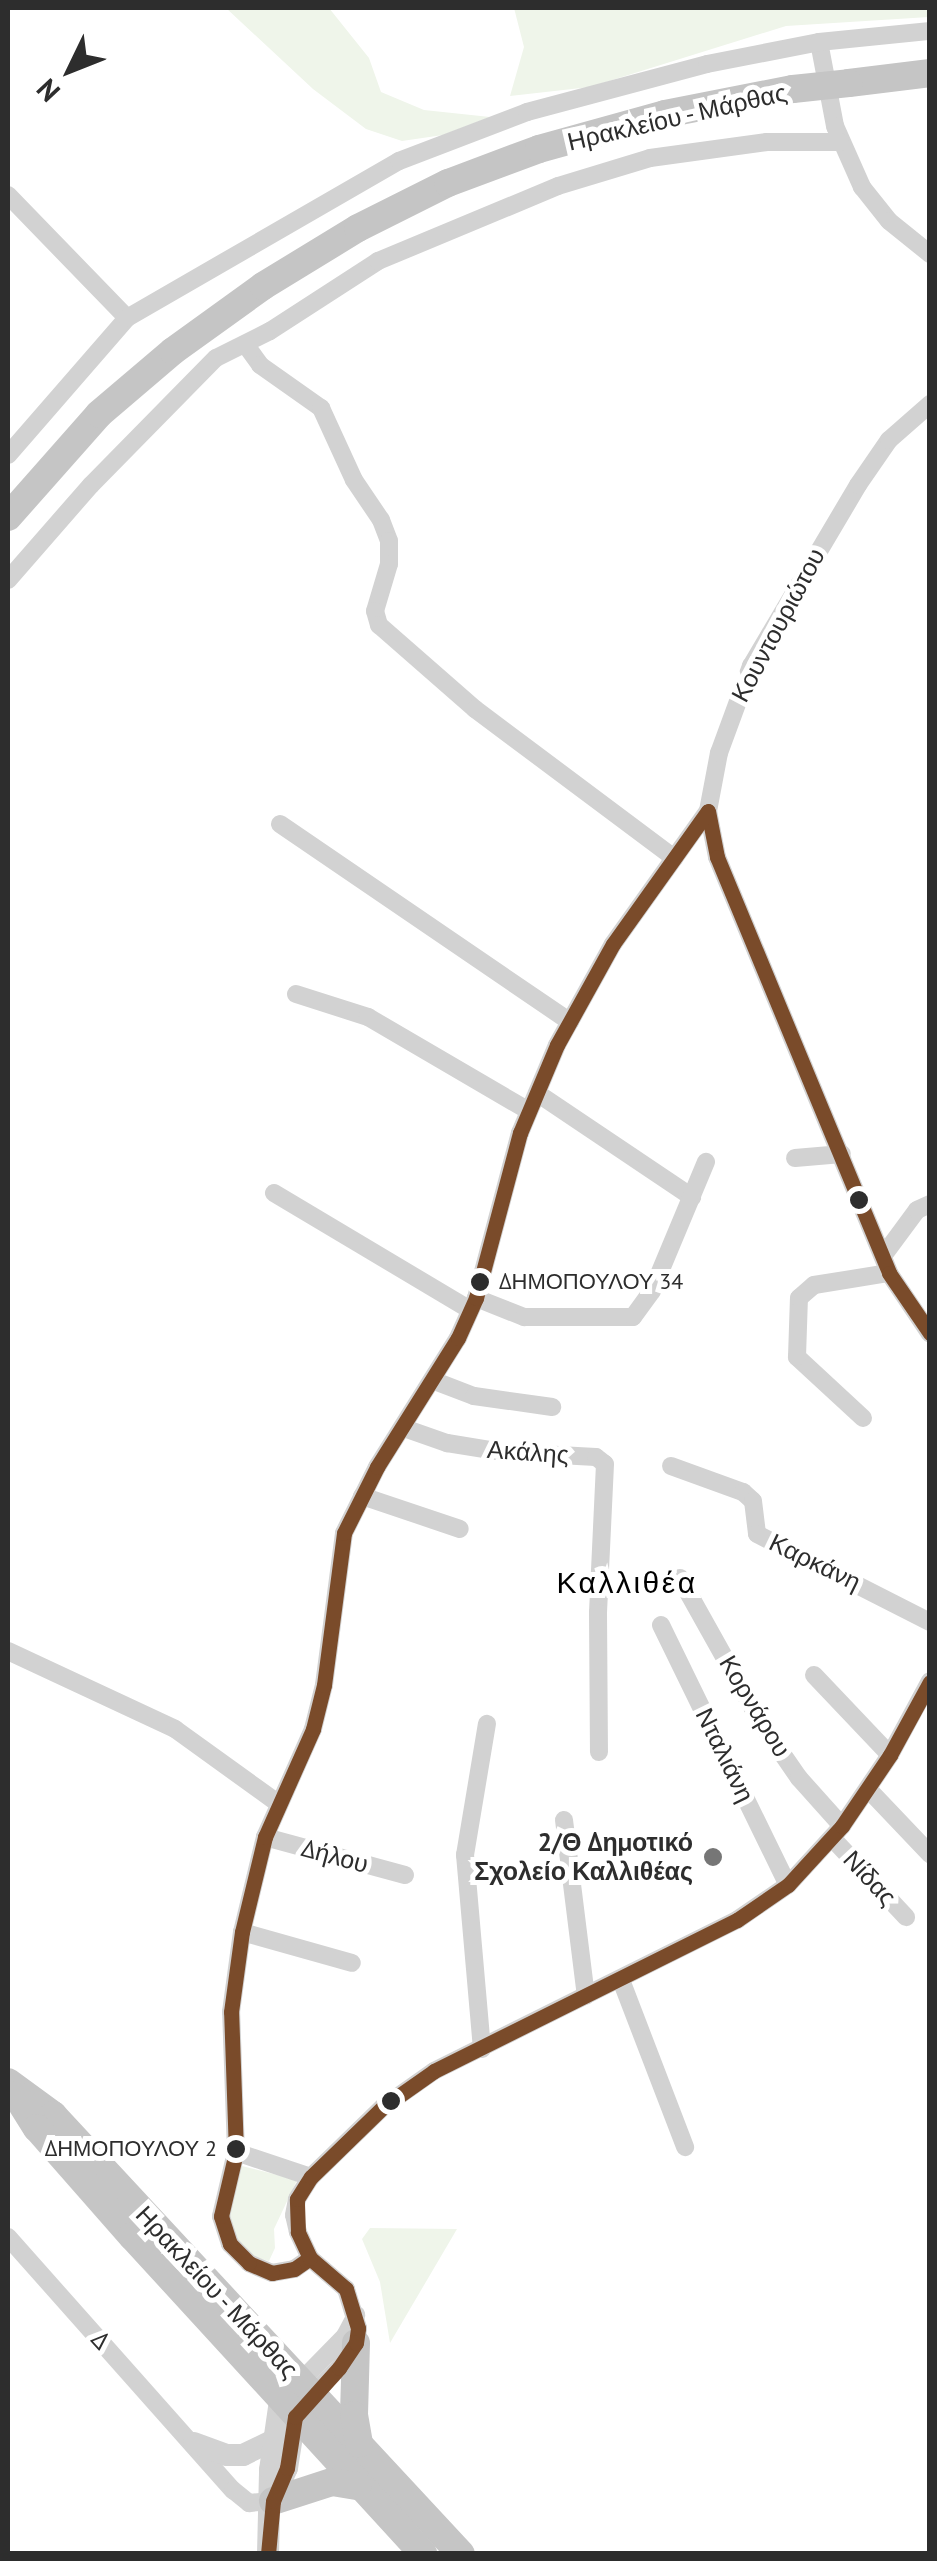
<!DOCTYPE html>
<meta charset="utf-8">
<style>
body{margin:0}
#map{position:relative;width:937px;height:2561px;overflow:hidden;background:#fff;font-family:"PT Sans",sans-serif}
div>[style]{position:absolute}
[style*='--x']{left:calc(var(--x)*1px);top:calc(var(--y)*1px);width:calc(var(--w)*1px);rotate:calc(var(--a)*1deg)}
.green>*{inset:0;background:#eff5ea}
.minor>*{height:18px;margin:-9px;padding:0 9px;transform-origin:9px;border-radius:9px;background:#d2d2d2}
.tertiary>*{height:22px;margin:-11px;padding:0 11px;transform-origin:11px;border-radius:11px;background:#d2d2d2}
.primary>*{height:28px;margin:-14px;padding:0 14px;transform-origin:14px;border-radius:14px;background:#c5c5c5}
.primary-bridge>*{height:28px;margin:-14px;padding:0 14px;transform-origin:14px;border-radius:14px;background:#c5c5c5}
.bus-1>*{height:15px;margin:-7.5px;padding:0 7.5px;transform-origin:7.5px;border-radius:7.5px;background:#7a4b2a}
.dots>*{width:28px;height:28px;translate:-50% -50%;box-sizing:border-box;border:5px solid #fff;border-radius:50%}
span{translate:-50% -50%;white-space:nowrap;text-align:center;line-height:1.15;-webkit-text-stroke:10px #fff;paint-order:stroke}
.bus-label{font-size:22px;color:#2d2d2d}
.left{translate:0 -50%;text-align:left}
.right{translate:-100% -50%;text-align:right}
.street-label{font-size:25px;color:#2d2d2d}
.poi-label{font-size:25px;color:#2d2d2d;font-weight:700}
.quarter-label{font-size:30px;color:#000;letter-spacing:2.5px}
.frame{position:absolute;inset:0;border:10px solid #2d2d2d;pointer-events:none}
.north{position:absolute;left:20px;top:20px;width:100px;height:100px;-webkit-text-stroke:8px #fff;paint-order:stroke;rotate:227deg;font-size:28px;font-weight:700;line-height:40px;text-align:center;color:#2d2d2d}
.north::after{content:'';display:block;margin:auto;width:35px;height:45px;background:#2d2d2d;clip-path:polygon(50% 0,100% 100%,50% 72%,0 100%)}
</style>
<div id="map">
<div class="green">
<i style="clip-path:polygon(226px 8px,329px 8px,369px 58px,381px 92px,424px 110px,490px 117px,443px 135px,402px 141px,366px 129px,313px 89px)"></i>
<i style="clip-path:polygon(514px 8px,929px 8px,929px 17px,786px 26px,590px 87px,510px 96px,524px 47px)"></i>
<i style="clip-path:polygon(238px 2165px,297px 2180px,274px 2229px,275px 2248px,269px 2261px,236px 2252px,222px 2205px)"></i>
<i style="clip-path:polygon(370px 2228px,457px 2229px,390px 2343px,380px 2282px,362px 2239px)"></i>
</div>
<div class="minor">
<i style="--x:819;--y:42;--w:86;--a:79.2"></i>
<i style="--x:835;--y:126;--w:67;--a:66.1"></i>
<i style="--x:862;--y:187;--w:43;--a:51.5"></i>
<i style="--x:889;--y:221;--w:53;--a:38.8"></i>
<i style="--x:8;--y:195;--w:171;--a:45.9"></i>
<i style="--x:245;--y:344;--w:26;--a:54"></i>
<i style="--x:260;--y:365;--w:75;--a:35.2"></i>
<i style="--x:321;--y:408;--w:79;--a:65.4"></i>
<i style="--x:354;--y:480;--w:48;--a:56"></i>
<i style="--x:381;--y:520;--w:22;--a:69"></i>
<i style="--x:389;--y:541;--w:23;--a:90"></i>
<i style="--x:389;--y:564;--w:49;--a:106.6"></i>
<i style="--x:375;--y:611;--w:15;--a:74"></i>
<i style="--x:379;--y:625;--w:128;--a:41.2"></i>
<i style="--x:475;--y:709;--w:249;--a:36.8"></i>
<i style="--x:8;--y:455;--w:181;--a:-49"></i>
<i style="--x:127;--y:318;--w:314;--a:-30"></i>
<i style="--x:399;--y:161;--w:137;--a:-20.9"></i>
<i style="--x:527;--y:112;--w:186;--a:-14.9"></i>
<i style="--x:707;--y:64;--w:114;--a:-11.1"></i>
<i style="--x:819;--y:42;--w:112;--a:-5.7"></i>
<i style="--x:8;--y:580;--w:126;--a:-48.9"></i>
<i style="--x:91;--y:485;--w:178;--a:-45.5"></i>
<i style="--x:216;--y:358;--w:60;--a:-26.6"></i>
<i style="--x:270;--y:331;--w:129;--a:-32.9"></i>
<i style="--x:378;--y:261;--w:195;--a:-22.6"></i>
<i style="--x:558;--y:186;--w:96;--a:-16.9"></i>
<i style="--x:650;--y:158;--w:118;--a:-7.8"></i>
<i style="--x:767;--y:142;--w:73;--a:0"></i>
<i style="--x:708;--y:811;--w:47;--a:78.9"></i>
<i style="--x:717;--y:857;--w:450;--a:67.5"></i>
<i style="--x:889;--y:1273;--w:73;--a:56.1"></i>
<i style="--x:280;--y:824;--w:351;--a:34.3"></i>
<i style="--x:296;--y:994;--w:76;--a:17.7"></i>
<i style="--x:368;--y:1017;--w:186;--a:30.3"></i>
<i style="--x:537;--y:1093;--w:187;--a:33.9"></i>
<i style="--x:795;--y:1158;--w:47;--a:-4.9"></i>
<i style="--x:274;--y:1193;--w:228;--a:30.8"></i>
<i style="--x:883;--y:1256;--w:57;--a:-53.5"></i>
<i style="--x:917;--y:1210;--w:14;--a:-25"></i>
<i style="--x:476;--y:1298;--w:52;--a:21.6"></i>
<i style="--x:524;--y:1317;--w:109;--a:0"></i>
<i style="--x:633;--y:1317;--w:32;--a:-54"></i>
<i style="--x:652;--y:1291;--w:140;--a:-67.3"></i>
<i style="--x:432;--y:1380;--w:45;--a:20.9"></i>
<i style="--x:474;--y:1396;--w:79;--a:8"></i>
<i style="--x:863;--y:1418;--w:90;--a:-137.3"></i>
<i style="--x:797;--y:1357;--w:59;--a:-88.1"></i>
<i style="--x:799;--y:1298;--w:20;--a:-41"></i>
<i style="--x:814;--y:1285;--w:76;--a:-9.1"></i>
<i style="--x:404;--y:1428;--w:46;--a:19.2"></i>
<i style="--x:447;--y:1443;--w:57;--a:9.1"></i>
<i style="--x:503;--y:1452;--w:93;--a:3.1"></i>
<i style="--x:596;--y:1457;--w:11;--a:38"></i>
<i style="--x:605;--y:1464;--w:149;--a:92.7"></i>
<i style="--x:598;--y:1613;--w:139;--a:89.6"></i>
<i style="--x:671;--y:1466;--w:77;--a:19.9"></i>
<i style="--x:743;--y:1492;--w:13;--a:42"></i>
<i style="--x:753;--y:1501;--w:33;--a:83"></i>
<i style="--x:757;--y:1534;--w:194;--a:27"></i>
<i style="--x:362;--y:1496;--w:103;--a:18.6"></i>
<i style="--x:680;--y:1578;--w:166;--a:60.8"></i>
<i style="--x:761;--y:1723;--w:67;--a:55.4"></i>
<i style="--x:799;--y:1778;--w:64;--a:48.1"></i>
<i style="--x:661;--y:1625;--w:289;--a:64"></i>
<i style="--x:8;--y:1651;--w:184;--a:25"></i>
<i style="--x:175;--y:1729;--w:128;--a:35.8"></i>
<i style="--x:814;--y:1675;--w:110;--a:46.5"></i>
<i style="--x:868;--y:1789;--w:90;--a:46.4"></i>
<i style="--x:564;--y:1820;--w:177;--a:82.9"></i>
<i style="--x:265;--y:1837;--w:145;--a:15.2"></i>
<i style="--x:833;--y:1839;--w:107;--a:46.9"></i>
<i style="--x:242;--y:1932;--w:114;--a:15.7"></i>
<i style="--x:621;--y:1980;--w:179;--a:69"></i>
<i style="--x:482;--y:2049;--w:195;--a:-95"></i>
<i style="--x:465;--y:1855;--w:133;--a:-80.5"></i>
<i style="--x:236;--y:2152;--w:79;--a:18.4"></i>
<i style="--x:8;--y:2237;--w:339;--a:48.4"></i>
<i style="--x:233;--y:2490;--w:21;--a:39"></i>
<i style="--x:249;--y:2503;--w:24;--a:-5"></i>
<i style="--x:310;--y:2258;--w:19;--a:145"></i>
<i style="--x:294;--y:2269;--w:22;--a:170"></i>
<i style="--x:272;--y:2273;--w:25;--a:-157"></i>
<i style="--x:249;--y:2263;--w:27;--a:-135"></i>
<i style="--x:230;--y:2244;--w:29;--a:-108"></i>
<i style="--x:221;--y:2216;--w:66;--a:-76.8"></i>
<i style="--x:236;--y:2152;--w:140;--a:-92"></i>
<i style="--x:231;--y:2012;--w:81;--a:-82.2"></i>
<i style="--x:242;--y:1932;--w:98;--a:-76.4"></i>
<i style="--x:265;--y:1837;--w:118;--a:-66"></i>
<i style="--x:313;--y:1729;--w:45;--a:-76"></i>
<i style="--x:324;--y:1685;--w:153;--a:-82.5"></i>
<i style="--x:344;--y:1533;--w:74;--a:-63.4"></i>
<i style="--x:377;--y:1467;--w:152;--a:-57.9"></i>
<i style="--x:458;--y:1338;--w:44;--a:-65.8"></i>
<i style="--x:476;--y:1298;--w:171;--a:-75.1"></i>
<i style="--x:520;--y:1133;--w:95;--a:-67.2"></i>
<i style="--x:557;--y:1045;--w:115;--a:-61"></i>
<i style="--x:613;--y:944;--w:163;--a:-54.5"></i>
<i style="--x:708;--y:811;--w:59;--a:-79.3"></i>
<i style="--x:719;--y:753;--w:93;--a:-69.8"></i>
<i style="--x:751;--y:666;--w:210;--a:-59.4"></i>
<i style="--x:858;--y:485;--w:55;--a:-55.4"></i>
<i style="--x:889;--y:440;--w:55;--a:-41.3"></i>
<i style="--x:300;--y:2382;--w:64;--a:-45.6"></i>
<i style="--x:345;--y:2336;--w:24;--a:-62"></i>
<i style="--x:312;--y:2395;--w:38;--a:-45"></i>
<i style="--x:339;--y:2368;--w:30;--a:-56"></i>
<i style="--x:356;--y:2343;--w:15;--a:-82"></i>
<i style="--x:358;--y:2328;--w:41;--a:-107.1"></i>
<i style="--x:346;--y:2289;--w:48;--a:-139.3"></i>
<i style="--x:310;--y:2258;--w:29;--a:-115"></i>
<i style="--x:298;--y:2232;--w:17;--a:-103"></i>
<i style="--x:294;--y:2215;--w:16;--a:-79"></i>
<i style="--x:297;--y:2199;--w:26;--a:-58"></i>
<i style="--x:311;--y:2177;--w:100;--a:-44.2"></i>
<i style="--x:383;--y:2107;--w:62;--a:-35.2"></i>
<i style="--x:434;--y:2071;--w:339;--a:-26.5"></i>
<i style="--x:737;--y:1920;--w:62;--a:-34.5"></i>
<i style="--x:788;--y:1885;--w:80;--a:-47.5"></i>
<i style="--x:842;--y:1826;--w:86;--a:-55.9"></i>
<i style="--x:890;--y:1755;--w:84;--a:-61.6"></i>
</div>
<div class="tertiary">
<i style="--x:194;--y:2443;--w:35;--a:20"></i>
<i style="--x:227;--y:2455;--w:16;--a:0"></i>
<i style="--x:243;--y:2455;--w:34;--a:-26"></i>
<i style="--x:274;--y:2497;--w:32;--a:-66"></i>
<i style="--x:287;--y:2468;--w:52;--a:-81.1"></i>
<i style="--x:295;--y:2417;--w:14;--a:-51"></i>
<i style="--x:268;--y:2554;--w:84;--a:-88.6"></i>
<i style="--x:270;--y:2470;--w:70;--a:-81.8"></i>
<i style="--x:280;--y:2401;--w:14;--a:-45"></i>
</div>
<div class="primary">
<i style="--x:849;--y:83;--w:82;--a:-7"></i>
<i style="--x:8;--y:517;--w:137;--a:-48.5"></i>
<i style="--x:99;--y:414;--w:97;--a:-40.4"></i>
<i style="--x:173;--y:351;--w:111;--a:-35.8"></i>
<i style="--x:263;--y:286;--w:111;--a:-31.4"></i>
<i style="--x:358;--y:228;--w:101;--a:-26.6"></i>
<i style="--x:448;--y:183;--w:97;--a:-20.5"></i>
<i style="--x:539;--y:149;--w:131;--a:-15.5"></i>
<i style="--x:665;--y:114;--w:130;--a:-11.1"></i>
<i style="--x:8;--y:2082;--w:56;--a:36.3"></i>
<i style="--x:53;--y:2115;--w:599;--a:47.1"></i>
<i style="--x:16;--y:2095;--w:39;--a:58"></i>
<i style="--x:37;--y:2128;--w:144;--a:48.7"></i>
<i style="--x:132;--y:2236;--w:431;--a:47.5"></i>
<i style="--x:356;--y:2343;--w:72;--a:91.6"></i>
<i style="--x:354;--y:2415;--w:29;--a:80"></i>
<i style="--x:273;--y:2501;--w:62;--a:-17.9"></i>
<i style="--x:332;--y:2482;--w:26;--a:9"></i>
</div>
<div class="primary-bridge">
<i style="--x:793;--y:89;--w:56;--a:-6.1"></i>
</div>
<div class="bus-1">
<i style="--x:708;--y:811;--w:47;--a:78.9"></i>
<i style="--x:717;--y:857;--w:450;--a:67.5"></i>
<i style="--x:889;--y:1273;--w:73;--a:55.7"></i>
<i style="--x:310;--y:2258;--w:19;--a:145"></i>
<i style="--x:294;--y:2269;--w:22;--a:170"></i>
<i style="--x:272;--y:2273;--w:25;--a:-157"></i>
<i style="--x:249;--y:2263;--w:27;--a:-135"></i>
<i style="--x:230;--y:2244;--w:29;--a:-108"></i>
<i style="--x:221;--y:2216;--w:66;--a:-76.8"></i>
<i style="--x:236;--y:2152;--w:140;--a:-92"></i>
<i style="--x:231;--y:2012;--w:81;--a:-82.2"></i>
<i style="--x:242;--y:1932;--w:98;--a:-76.4"></i>
<i style="--x:265;--y:1837;--w:118;--a:-66"></i>
<i style="--x:313;--y:1729;--w:45;--a:-76"></i>
<i style="--x:324;--y:1685;--w:153;--a:-82.5"></i>
<i style="--x:344;--y:1533;--w:74;--a:-63.4"></i>
<i style="--x:377;--y:1467;--w:152;--a:-57.9"></i>
<i style="--x:458;--y:1338;--w:44;--a:-65.8"></i>
<i style="--x:476;--y:1298;--w:171;--a:-75.1"></i>
<i style="--x:520;--y:1133;--w:95;--a:-67.2"></i>
<i style="--x:557;--y:1045;--w:115;--a:-61"></i>
<i style="--x:613;--y:944;--w:163;--a:-54.5"></i>
<i style="--x:268;--y:2554;--w:53;--a:-84.6"></i>
<i style="--x:273;--y:2501;--w:36;--a:-67"></i>
<i style="--x:287;--y:2468;--w:52;--a:-81.1"></i>
<i style="--x:295;--y:2417;--w:66;--a:-48.1"></i>
<i style="--x:339;--y:2368;--w:30;--a:-56"></i>
<i style="--x:356;--y:2343;--w:15;--a:-82"></i>
<i style="--x:358;--y:2328;--w:41;--a:-107.1"></i>
<i style="--x:346;--y:2289;--w:48;--a:-139.3"></i>
<i style="--x:310;--y:2258;--w:29;--a:-115"></i>
<i style="--x:298;--y:2232;--w:33;--a:-92"></i>
<i style="--x:297;--y:2199;--w:26;--a:-58"></i>
<i style="--x:311;--y:2177;--w:100;--a:-44.2"></i>
<i style="--x:383;--y:2107;--w:62;--a:-35.2"></i>
<i style="--x:434;--y:2071;--w:339;--a:-26.5"></i>
<i style="--x:737;--y:1920;--w:62;--a:-34.5"></i>
<i style="--x:788;--y:1885;--w:80;--a:-47.5"></i>
<i style="--x:842;--y:1826;--w:86;--a:-55.9"></i>
<i style="--x:890;--y:1755;--w:83;--a:-61.3"></i>
</div>
<div class="dots">
<i style="left:859px;top:1200px;background:#2d2d2d"></i>
<i style="left:480px;top:1282px;background:#2d2d2d"></i>
<i style="left:713px;top:1857px;background:#767676"></i>
<i style="left:391px;top:2101px;background:#2d2d2d"></i>
<i style="left:236px;top:2149px;background:#2d2d2d"></i>
</div>
<div class="bus-label">
<span class="left" style="left:499px;top:1282px">ΔΗΜΟΠΟΥΛΟΥ 34</span>
<span class="right" style="left:217px;top:2149px">ΔΗΜΟΠΟΥΛΟΥ 2</span>
</div>
<div class="street-label">
<span style="left:677px;top:117px;rotate:-13deg">Ηρακλείου - Μάρθας</span>
<span style="left:778px;top:625px;rotate:-62deg">Κουντουριώτου</span>
<span style="left:528px;top:1452px;rotate:4deg">Ακάλης</span>
<span style="left:815px;top:1562px;rotate:26deg">Καρκάνη</span>
<span style="left:755px;top:1706px;rotate:59deg">Κορνάρου</span>
<span style="left:725px;top:1755px;rotate:64deg">Νταλιάνη</span>
<span style="left:335px;top:1856px;rotate:15deg">Δήλου</span>
<span style="left:870px;top:1878px;rotate:47deg">Νίδας</span>
<span style="left:217px;top:2292px;rotate:47deg">Ηρακλείου - Μάρθας</span>
<span style="left:101px;top:2340px;rotate:48deg">Δ</span>
</div>
<div class="poi-label">
<span class="right" style="left:693px;top:1857px">2/Θ Δημοτικό<br>Σχολείο Καλλιθέας</span>
</div>
<div class="quarter-label">
<span style="left:627px;top:1582px">Καλλιθέα</span>
</div>
<div class="frame"></div>
<div class="north">N</div>
</div>
